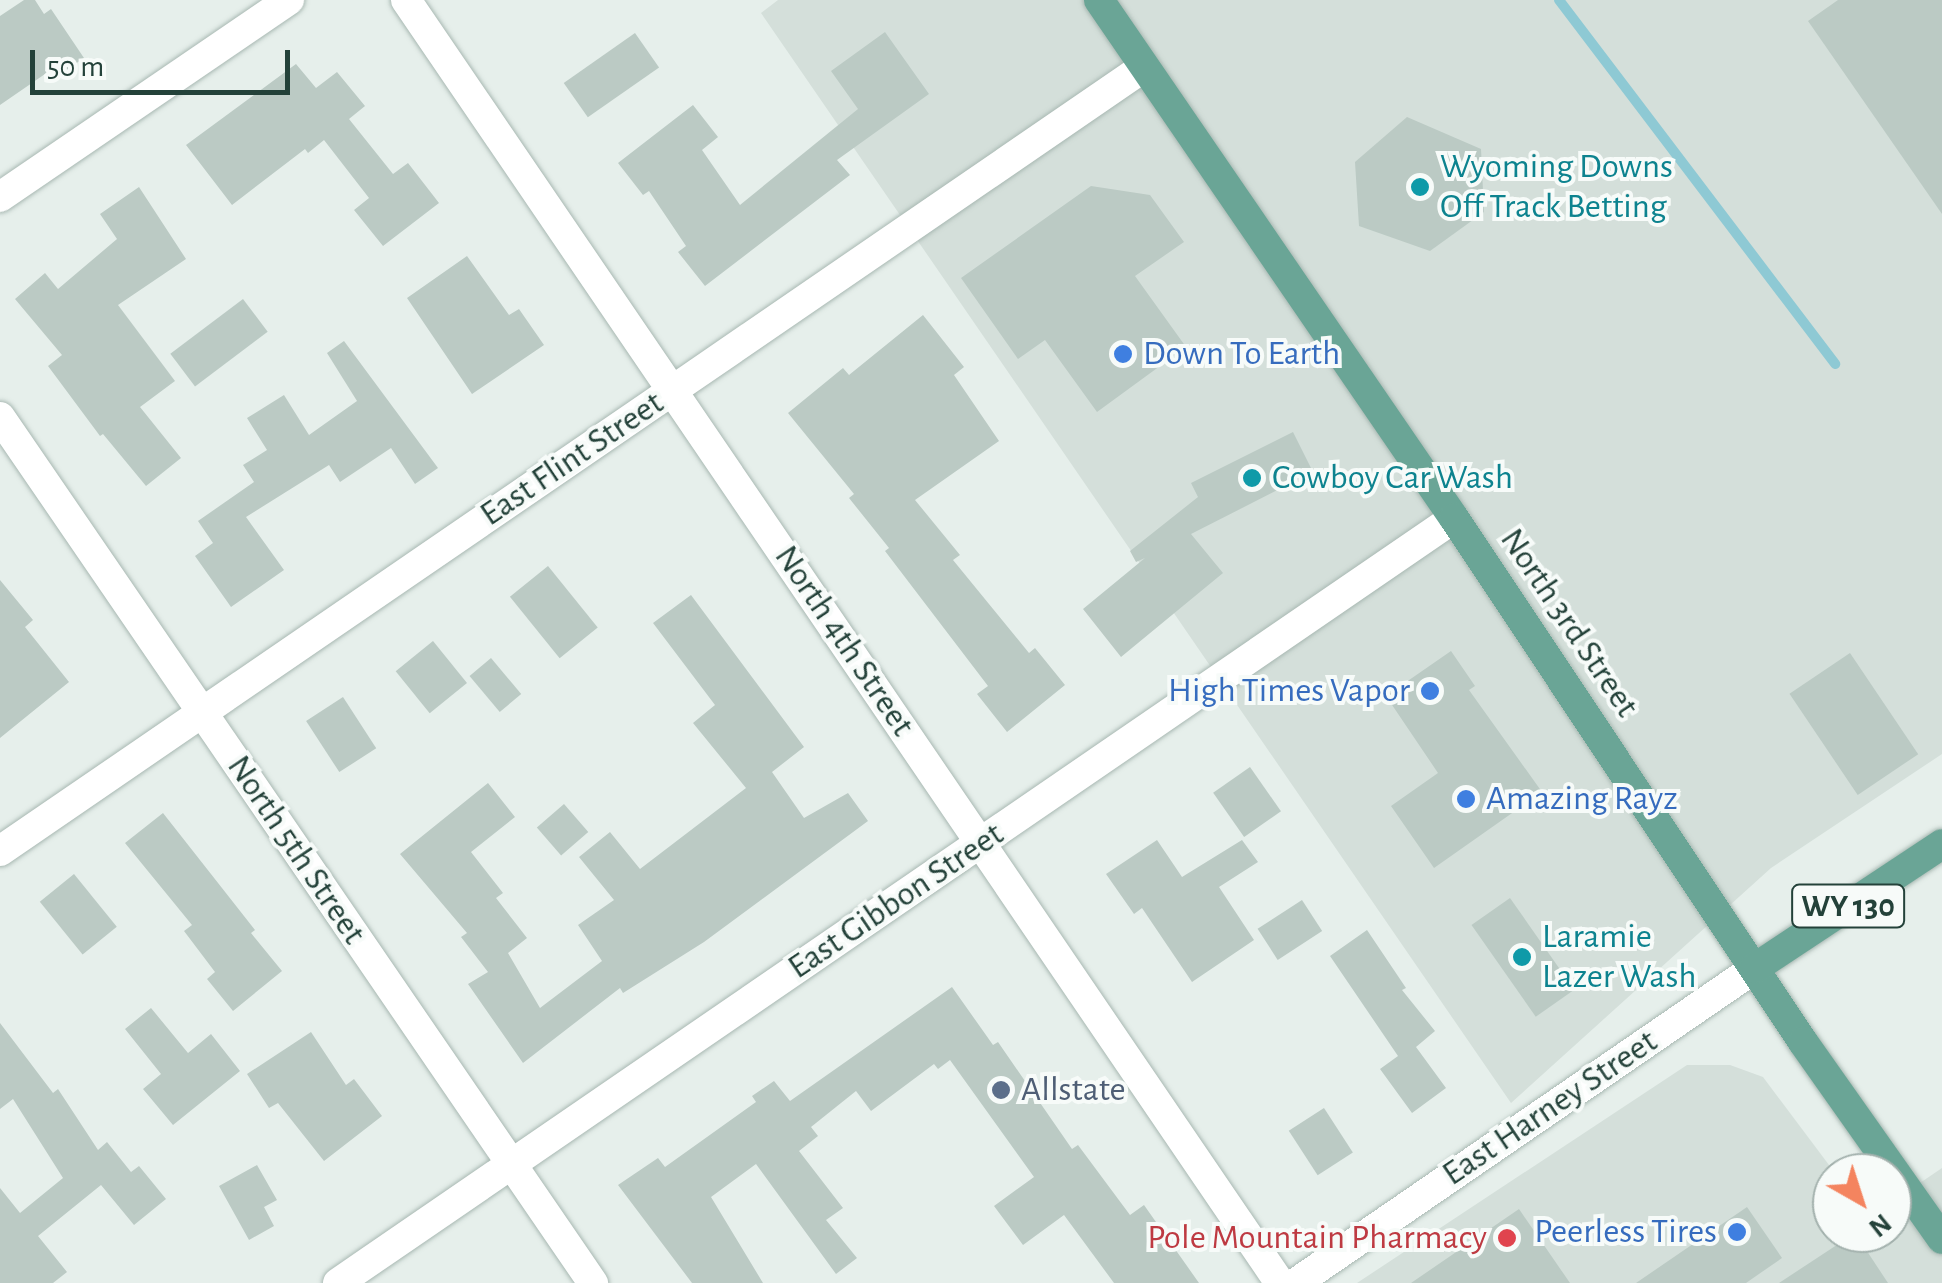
<!DOCTYPE html>
<style>
body{margin:0}
#map{position:relative;width:1942px;height:1283px;overflow:hidden;background:#e6efeb;font-family:"Alegreya Sans",sans-serif}
div>[style]{position:absolute}
[style*='--x']{left:calc(var(--x)*1px);top:calc(var(--y)*1px);width:calc(var(--w)*1px);rotate:calc(var(--a)*1deg)}
.built>*{inset:0;background:#d4dfda}
.stream>*{height:10px;margin:-5px;padding:0 5px;transform-origin:5px;border-radius:5px;background:#8ec9d4}
.building>*{inset:0;background:#bbcac4;transform-origin:0 0}
.roads{filter:drop-shadow(0 0 2px #a8b8b2) drop-shadow(0 0 2px #a8b8b2)}
.minor>*{height:30px;margin:-15px;padding:0 15px;transform-origin:15px;border-radius:15px;background:#fff}
.tertiary>*{height:30px;margin:-15px;padding:0 15px;transform-origin:15px;border-radius:15px;background:#fff}
.secondary>*{height:30px;margin:-15px;padding:0 15px;transform-origin:15px;border-radius:15px;background:#fff}
.primary>*{height:30px;margin:-15px;padding:0 15px;transform-origin:15px;border-radius:15px;background:#6aa596}
.dots>*{width:28px;height:28px;translate:-50% -50%;box-sizing:border-box;border:5px solid #f7fbf9;border-radius:50%}
span{translate:-50% -50%;white-space:nowrap;text-align:center;line-height:1.15;-webkit-text-stroke:8px #f7fbf9;paint-order:stroke}
.shield-label span{padding:2px 8px;background:#f7fbf9;border:2px solid;border-radius:8px;-webkit-text-stroke-width:0}
.shield-label{font-size:32px;color:#24423a;font-weight:700}
.culture-label{font-size:35px;color:#0d838f}
.left{translate:0 -50%;text-align:left}
.shop-label{font-size:35px;color:#366cbe}
.right{translate:-100% -50%;text-align:right}
.street-label{font-size:35px;color:#24423a}
.service-label{font-size:35px;color:#4e5e75}
.health-label{font-size:35px;color:#be3a42}
.north{position:absolute;left:1812px;top:1153px;width:100px;height:100px;box-sizing:border-box;background:#f7fbf9;border:2px solid #a3b1ad;border-radius:50%;rotate:141deg;font-size:28px;font-weight:700;line-height:40px;text-align:center;color:#24423a}
.north::after{content:'';display:block;margin:auto;width:35px;height:45px;background:#f4845f;clip-path:polygon(50% 0,100% 100%,50% 72%,0 100%)}
.scale{position:absolute;left:30px;top:50px;width:260px;height:45px;box-sizing:border-box;border:5px solid #24423a;border-top:0;padding-left:12px;font-size:30px;line-height:35px;white-space:nowrap;color:#24423a;-webkit-text-stroke:8px #f7fbf9;paint-order:stroke}
</style>
<div id="map">
<div class="built">
<i style="clip-path:polygon(778px 0,1942px 0,1942px 754px,1771px 868px,1511px 1103px,761px 13px)"></i>
<i style="clip-path:polygon(1687px 1065px,1730px 1065px,1763px 1077px,1835px 1173px,1832px 1233px,1892px 1233px,1892px 1202px,1942px 1168px,1942px 1283px,1357px 1283px)"></i>
</div>
<div class="stream">
<i style="--x:1559;--y:0;--w:457;--a:52.8"></i>
</div>
<div class="building">
<i style="clip-path:polygon(24px 0,35px 0,44px 14px,51px 9px,84px 58px,50px 81px,45px 74px,0 105px,0 16px)"></i>
<i style="clip-path:polygon(1838px 0,1942px 0,1942px 214px,1808px 21px)"></i>
<i style="clip-path:polygon(885px 32px,929px 94px,837px 160px,850px 175px,705px 286px,678px 252px,686px 246px,649px 191px,643px 195px,618px 163px,693px 105px,718px 137px,702px 150px,740px 205px,858px 109px,831px 71px)"></i>
<i style="left:635px;top:33px;width:42px;height:87px;rotate:55deg"></i>
<i style="clip-path:polygon(296px 64px,316px 88px,337px 72px,365px 106px,349px 119px,393px 174px,408px 163px,439px 203px,383px 246px,354px 210px,369px 198px,324px 140px,308px 153px,305px 149px,232px 205px,186px 145px)"></i>
<i style="clip-path:polygon(1407px 117px,1481px 149px,1484px 212px,1430px 251px,1359px 226px,1355px 162px)"></i>
<i style="clip-path:polygon(1091px 186px,1150px 195px,1184px 242px,1135px 276px,1186px 347px,1097px 412px,1045px 340px,1018px 359px,961px 278px)"></i>
<i style="clip-path:polygon(139px 187px,186px 259px,118px 305px,175px 381px,140px 407px,181px 458px,146px 486px,103px 434px,100px 436px,48px 366px,62px 355px,15px 299px,45px 273px,58px 289px,117px 239px,100px 214px)"></i>
<i style="clip-path:polygon(467px 256px,509px 315px,519px 309px,544px 345px,472px 394px,407px 298px)"></i>
<i style="left:243px;top:299px;width:41px;height:91px;rotate:53deg"></i>
<i style="clip-path:polygon(923px 315px,964px 367px,954px 375px,999px 441px,915px 500px,960px 555px,953px 560px,1029px 653px,1035px 648px,1065px 685px,1007px 732px,977px 694px,988px 686px,885px 551px,889px 548px,849px 498px,854px 494px,788px 413px,843px 368px,849px 375px)"></i>
<i style="clip-path:polygon(344px 341px,438px 468px,415px 484px,391px 448px,340px 482px,329px 465px,246px 517px,284px 570px,231px 607px,195px 556px,213px 543px,198px 521px,254px 482px,243px 465px,267px 450px,247px 418px,284px 395px,309px 435px,357px 401px,327px 353px)"></i>
<i style="clip-path:polygon(1293px 432px,1313px 472px,1191px 534px,1223px 573px,1121px 657px,1083px 609px,1145px 558px,1136px 562px,1130px 551px,1198px 497px,1191px 483px)"></i>
<i style="left:548px;top:566px;width:79px;height:49px;rotate:51deg"></i>
<i style="clip-path:polygon(0 580px,33px 620px,25px 627px,69px 682px,0 738px)"></i>
<i style="clip-path:polygon(691px 595px,804px 747px,772px 772px,804px 818px,848px 793px,868px 821px,704px 942px,623px 993px,620px 988px,523px 1063px,468px 984px,488px 972px,461px 937px,467px 933px,400px 854px,488px 783px,515px 817px,471px 852px,503px 893px,496px 898px,527px 938px,508px 953px,540px 1008px,602px 961px,578px 925px,614px 900px,579px 857px,610px 832px,640px 869px,746px 788px,693px 723px,715px 705px,653px 623px)"></i>
<i style="left:433px;top:641px;width:54px;height:48px;rotate:51deg"></i>
<i style="clip-path:polygon(1451px 651px,1475px 686px,1469px 690px,1542px 792px,1434px 868px,1391px 806px,1438px 773px,1386px 696px)"></i>
<i style="left:1850px;top:653px;width:122px;height:73px;rotate:56deg"></i>
<i style="left:491px;top:658px;width:47px;height:28px;rotate:50deg"></i>
<i style="left:343px;top:697px;width:61px;height:44px;rotate:57deg"></i>
<i style="left:1250px;top:767px;width:54px;height:45px;rotate:55deg"></i>
<i style="left:564px;top:804px;width:37px;height:36px;rotate:49deg"></i>
<i style="clip-path:polygon(163px 813px,255px 930px,251px 933px,282px 971px,233px 1011px,207px 979px,215px 972px,184px 931px,192px 925px,125px 843px)"></i>
<i style="clip-path:polygon(1157px 840px,1182px 877px,1242px 840px,1258px 862px,1219px 887px,1254px 940px,1192px 982px,1142px 908px,1134px 914px,1106px 874px)"></i>
<i style="left:74px;top:874px;width:68px;height:44px;rotate:51deg"></i>
<i style="left:1510px;top:898px;width:112px;height:47px;rotate:55deg"></i>
<i style="left:1302px;top:900px;width:37px;height:53px;rotate:57deg"></i>
<i style="clip-path:polygon(1367px 930px,1406px 988px,1402px 990px,1435px 1031px,1416px 1047px,1446px 1088px,1412px 1113px,1380px 1069px,1398px 1056px,1330px 956px)"></i>
<i style="clip-path:polygon(952px 987px,993px 1045px,998px 1042px,1072px 1149px,1078px 1145px,1130px 1215px,1144px 1205px,1199px 1283px,1114px 1283px,1064px 1215px,1023px 1245px,994px 1206px,1034px 1177px,950px 1060px,938px 1069px,934px 1064px,871px 1111px,856px 1091px,811px 1127px,818px 1136px,799px 1151px,843px 1208px,826px 1220px,857px 1258px,836px 1274px,756px 1164px,711px 1197px,763px 1283px,692px 1283px,618px 1185px,658px 1158px,665px 1167px,756px 1102px,752px 1096px,774px 1081px,790px 1101px)"></i>
<i style="clip-path:polygon(151px 1008px,188px 1053px,211px 1034px,240px 1071px,173px 1125px,143px 1089px,161px 1074px,125px 1029px)"></i>
<i style="clip-path:polygon(0 1023px,53px 1093px,58px 1089px,98px 1150px,107px 1142px,131px 1172px,139px 1166px,166px 1199px,134px 1225px,101px 1185px,38px 1236px,67px 1272px,53px 1283px,0 1283px,0 1188px,20px 1213px,63px 1178px,13px 1099px,0 1109px)"></i>
<i style="clip-path:polygon(311px 1032px,346px 1085px,354px 1079px,382px 1116px,324px 1161px,278px 1103px,269px 1108px,247px 1074px)"></i>
<i style="left:1324px;top:1108px;width:53px;height:42px;rotate:57deg"></i>
<i style="clip-path:polygon(257px 1165px,277px 1200px,264px 1207px,274px 1226px,249px 1240px,219px 1186px)"></i>
<i style="clip-path:polygon(1747px 1207px,1782px 1258px,1746px 1283px,1636px 1283px)"></i>
<i style="clip-path:polygon(1519px 1209px,1570px 1283px,1411px 1283px)"></i>
<i style="clip-path:polygon(1855px 1233px,1888px 1283px,1779px 1283px)"></i>
</div>
<div class="roads">
<div class="minor">
<i style="--x:0;--y:197;--w:350;--a:-34.3"></i>
<i style="--x:0;--y:417;--w:1050;--a:55.6"></i>
<i style="--x:0;--y:851;--w:816;--a:-34.41"></i>
<i style="--x:338;--y:1283;--w:1353;--a:-34.43"></i>
</div>
<div class="tertiary">
<i style="--x:406;--y:0;--w:1552;--a:55.74"></i>
<i style="--x:673;--y:390;--w:571;--a:-34.44"></i>
</div>
<div class="secondary">
<i style="--x:1296;--y:1283;--w:557;--a:-34.46"></i>
</div>
<div class="primary">
<i style="--x:1099;--y:0;--w:628;--a:55.58"></i>
<i style="--x:1454;--y:518;--w:630;--a:56.34"></i>
<i style="--x:1803;--y:1042;--w:241;--a:54.8"></i>
<i style="--x:1755;--y:968;--w:224;--a:-33.5"></i>
</div>
</div>
<div class="dots">
<i style="left:1420px;top:187px;background:#0f9aa8"></i>
<i style="left:1123px;top:354px;background:#3f7fe0"></i>
<i style="left:1252px;top:478px;background:#0f9aa8"></i>
<i style="left:1430px;top:691px;background:#3f7fe0"></i>
<i style="left:1466px;top:799px;background:#3f7fe0"></i>
<i style="left:1522px;top:957px;background:#0f9aa8"></i>
<i style="left:1001px;top:1090px;background:#5c6f8a"></i>
<i style="left:1737px;top:1232px;background:#3f7fe0"></i>
<i style="left:1507px;top:1238px;background:#e0444e"></i>
</div>
<div class="shield-label">
<span style="left:1848px;top:906px">WY 130</span>
</div>
<div class="culture-label">
<span class="left" style="left:1440px;top:187px">Wyoming Downs<br>Off Track Betting</span>
<span class="left" style="left:1272px;top:478px">Cowboy Car Wash</span>
<span class="left" style="left:1542px;top:957px">Laramie<br>Lazer Wash</span>
</div>
<div class="shop-label">
<span class="left" style="left:1143px;top:354px">Down To Earth</span>
<span class="right" style="left:1410px;top:691px">High Times Vapor</span>
<span class="left" style="left:1486px;top:799px">Amazing Rayz</span>
<span class="right" style="left:1717px;top:1232px">Peerless Tires</span>
</div>
<div class="street-label">
<span style="left:572px;top:459px;rotate:-34deg">East Flint Street</span>
<span style="left:1569px;top:623px;rotate:56deg">North 3rd Street</span>
<span style="left:844px;top:641px;rotate:56deg">North 4th Street</span>
<span style="left:296px;top:850px;rotate:56deg">North 5th Street</span>
<span style="left:896px;top:901px;rotate:-34deg">East Gibbon Street</span>
<span style="left:1550px;top:1108px;rotate:-34deg">East Harney Street</span>
</div>
<div class="service-label">
<span class="left" style="left:1021px;top:1090px">Allstate</span>
</div>
<div class="health-label">
<span class="right" style="left:1487px;top:1238px">Pole Mountain Pharmacy</span>
</div>
<div class="north">N</div>
<div class="scale">50 m</div>
</div>
